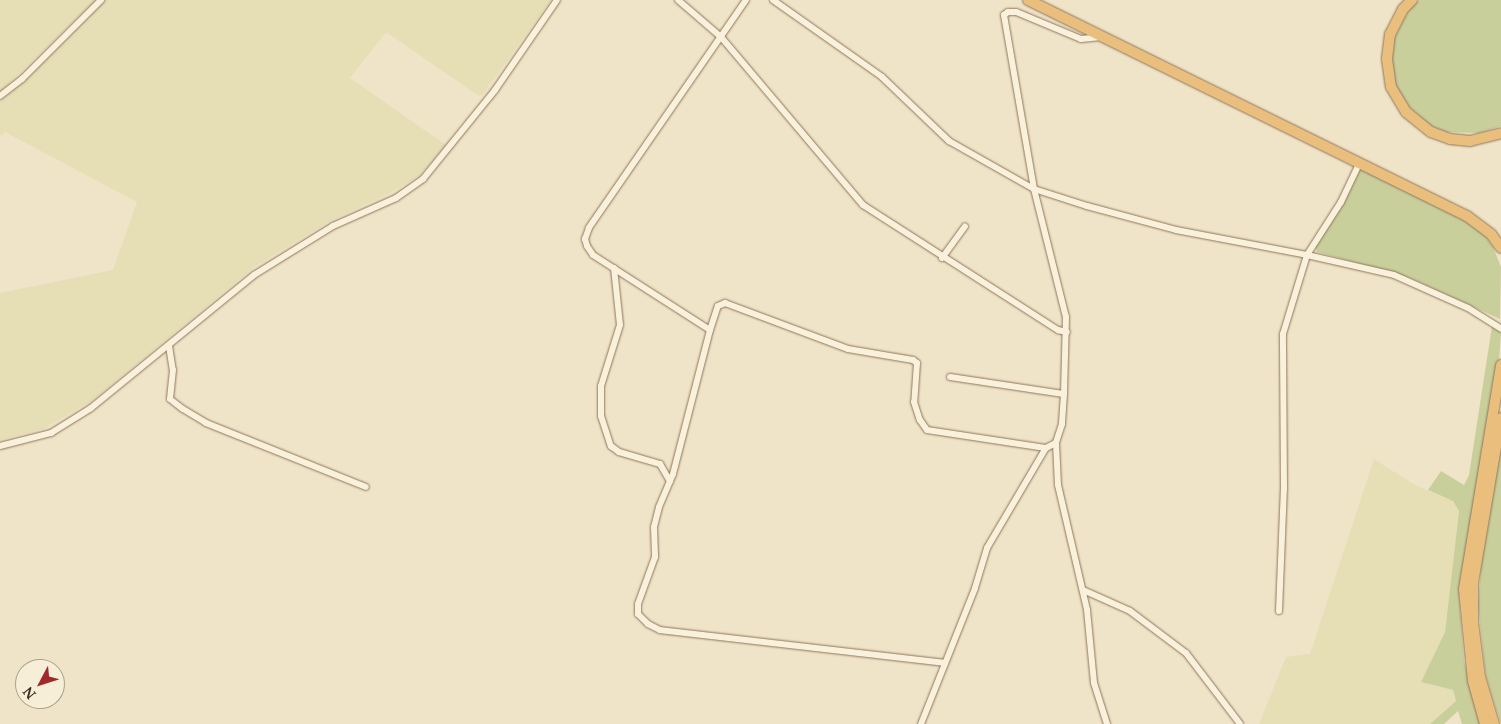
<!DOCTYPE html>
<style>
body{margin:0}
#map{position:relative;width:1501px;height:724px;overflow:hidden;background:#f0e4c8;font-family:"Noto Serif",serif}
div>[style]{position:absolute}
[style*='--x']{left:calc(var(--x)*1px);top:calc(var(--y)*1px);width:calc(var(--w)*1px);rotate:calc(var(--a)*1deg)}
.farmland>*{inset:0;background:#e6deb5}
.green>*{inset:0;background:#c9cf9b}
.roads{filter:drop-shadow(0 0 1px #8d765c) drop-shadow(0 0 1px #8d765c)}
.minor>*{height:6px;margin:-3px;padding:0 3px;transform-origin:3px;border-radius:3px;background:#faf1dc}
.trunk>*{height:10px;margin:-5px;padding:0 5px;transform-origin:5px;border-radius:5px;background:#eabe7c}
span{translate:-50% -50%;white-space:nowrap;text-align:center;line-height:1.15;-webkit-text-stroke:4px #f7eed8;paint-order:stroke}
.north{position:absolute;left:15px;top:659px;width:50px;height:50px;box-sizing:border-box;background:#f7eed8;border:1px solid #ada18e;border-radius:50%;rotate:230deg;font-size:14px;font-weight:700;line-height:20px;text-align:center;color:#3d2e20}
.north::after{content:'';display:block;margin:auto;width:18px;height:22px;background:#9e2a2b;clip-path:polygon(50% 0,100% 100%,50% 72%,0 100%)}
</style>
<div id="map">
<div class="farmland">
<i style="clip-path:polygon(0 0,96px 0,0 92px)"></i>
<i style="clip-path:polygon(106px 0,551px 0,483px 94px,479px 96px,386px 32px,350px 78px,446px 145px,419px 176px,388px 194px,330px 221px,254px 267px,93px 400px,43px 429px,0 440px,0 293px,113px 270px,137px 202px,5px 132px,2px 136px,0 134px,0 99px)"></i>
<i style="clip-path:polygon(1374px 459px,1415px 485px,1453px 501px,1459px 510px,1445px 632px,1421px 682px,1453px 690px,1456px 701px,1430px 724px,1259px 724px,1286px 657px,1310px 654px)"></i>
</div>
<div class="green">
<i style="clip-path:polygon(1419px 0,1501px 0,1501px 126px,1479px 133px,1446px 132px,1429px 125px,1404px 102px,1396px 86px,1391px 58px,1393px 41px,1408px 11px)"></i>
<i style="clip-path:polygon(1360px 169px,1467px 221px,1484px 234px,1493px 247px,1501px 267px,1500px 319px,1408px 277px,1317px 252px,1315px 245px,1342px 207px)"></i>
<i style="clip-path:polygon(1492px 326px,1501px 332px,1499px 362px,1459px 594px,1464px 661px,1481px 724px,1462px 724px,1458px 711px,1444px 724px,1430px 724px,1456px 701px,1453px 690px,1421px 682px,1445px 632px,1459px 511px,1453px 501px,1428px 490px,1441px 471px,1464px 485px,1469px 475px)"></i>
<i style="clip-path:polygon(1501px 445px,1501px 724px,1486px 676px,1478px 606px,1482px 556px)"></i>
</div>
<div class="roads">
<div class="minor">
<i style="--x:678;--y:0;--w:57;--a:40.7"></i>
<i style="--x:721;--y:37;--w:220;--a:49.8"></i>
<i style="--x:863;--y:205;--w:232;--a:32.7"></i>
<i style="--x:1058;--y:330;--w:9;--a:13"></i>
<i style="--x:746;--y:0;--w:277;--a:124.6"></i>
<i style="--x:589;--y:228;--w:12;--a:110"></i>
<i style="--x:585;--y:239;--w:7;--a:74"></i>
<i style="--x:587;--y:246;--w:11;--a:56"></i>
<i style="--x:593;--y:255;--w:139;--a:32.7"></i>
<i style="--x:710;--y:330;--w:25;--a:-72"></i>
<i style="--x:718;--y:306;--w:8;--a:-23"></i>
<i style="--x:725;--y:303;--w:131;--a:20.5"></i>
<i style="--x:848;--y:349;--w:66;--a:9.6"></i>
<i style="--x:913;--y:360;--w:5;--a:37"></i>
<i style="--x:917;--y:363;--w:39;--a:94"></i>
<i style="--x:914;--y:402;--w:19;--a:72"></i>
<i style="--x:920;--y:420;--w:12;--a:55"></i>
<i style="--x:927;--y:430;--w:120;--a:8.6"></i>
<i style="--x:773;--y:0;--w:133;--a:35.2"></i>
<i style="--x:882;--y:77;--w:93;--a:43.7"></i>
<i style="--x:949;--y:141;--w:98;--a:29.5"></i>
<i style="--x:1034;--y:189;--w:56;--a:17.8"></i>
<i style="--x:1087;--y:206;--w:92;--a:15.1"></i>
<i style="--x:1176;--y:230;--w:133;--a:10.8"></i>
<i style="--x:1307;--y:255;--w:63;--a:-57.3"></i>
<i style="--x:1341;--y:202;--w:44;--a:-64.6"></i>
<i style="--x:1101;--y:37;--w:20;--a:174"></i>
<i style="--x:1081;--y:39;--w:70;--a:-157.4"></i>
<i style="--x:1016;--y:12;--w:8;--a:180"></i>
<i style="--x:1008;--y:12;--w:5;--a:143"></i>
<i style="--x:1004;--y:15;--w:177;--a:80.2"></i>
<i style="--x:1034;--y:189;--w:132;--a:76"></i>
<i style="--x:1066;--y:317;--w:77;--a:91.5"></i>
<i style="--x:1064;--y:394;--w:30;--a:94"></i>
<i style="--x:1062;--y:424;--w:20;--a:108"></i>
<i style="--x:1056;--y:443;--w:42;--a:87.3"></i>
<i style="--x:1058;--y:485;--w:128;--a:76.9"></i>
<i style="--x:1087;--y:610;--w:73;--a:84.5"></i>
<i style="--x:1094;--y:683;--w:43;--a:72.4"></i>
<i style="--x:0;--y:96;--w:28;--a:-38"></i>
<i style="--x:22;--y:79;--w:112;--a:-45"></i>
<i style="--x:942;--y:258;--w:39;--a:-54"></i>
<i style="--x:614;--y:268;--w:57;--a:84"></i>
<i style="--x:620;--y:325;--w:64;--a:107.3"></i>
<i style="--x:601;--y:386;--w:30;--a:90"></i>
<i style="--x:601;--y:416;--w:32;--a:72"></i>
<i style="--x:611;--y:446;--w:10;--a:37"></i>
<i style="--x:619;--y:452;--w:43;--a:16.3"></i>
<i style="--x:660;--y:464;--w:20;--a:60"></i>
<i style="--x:710;--y:330;--w:149;--a:104.4"></i>
<i style="--x:673;--y:474;--w:36;--a:113"></i>
<i style="--x:659;--y:507;--w:21;--a:104"></i>
<i style="--x:654;--y:527;--w:30;--a:88"></i>
<i style="--x:655;--y:557;--w:50;--a:109.9"></i>
<i style="--x:638;--y:604;--w:10;--a:90"></i>
<i style="--x:638;--y:614;--w:14;--a:45"></i>
<i style="--x:648;--y:624;--w:13;--a:27"></i>
<i style="--x:660;--y:630;--w:287;--a:6.6"></i>
<i style="--x:169;--y:346;--w:24;--a:81"></i>
<i style="--x:173;--y:370;--w:29;--a:96"></i>
<i style="--x:170;--y:399;--w:16;--a:38"></i>
<i style="--x:183;--y:409;--w:27;--a:31"></i>
<i style="--x:206;--y:423;--w:172;--a:21.8"></i>
<i style="--x:950;--y:377;--w:115;--a:8.5"></i>
<i style="--x:0;--y:446;--w:53;--a:-14.3"></i>
<i style="--x:51;--y:433;--w:47;--a:-32"></i>
<i style="--x:91;--y:408;--w:210;--a:-39.2"></i>
<i style="--x:254;--y:275;--w:93;--a:-31.8"></i>
<i style="--x:333;--y:226;--w:69;--a:-24"></i>
<i style="--x:396;--y:198;--w:33;--a:-35"></i>
<i style="--x:423;--y:179;--w:114;--a:-51"></i>
<i style="--x:495;--y:90;--w:109;--a:-55.4"></i>
<i style="--x:1083;--y:590;--w:51;--a:24.1"></i>
<i style="--x:1130;--y:611;--w:70;--a:36.9"></i>
<i style="--x:1186;--y:653;--w:89;--a:52.7"></i>
<i style="--x:1279;--y:611;--w:122;--a:-87.7"></i>
<i style="--x:1284;--y:489;--w:155;--a:-90.4"></i>
<i style="--x:1283;--y:334;--w:83;--a:-73.1"></i>
<i style="--x:1307;--y:255;--w:89;--a:12.9"></i>
<i style="--x:1394;--y:275;--w:81;--a:24"></i>
<i style="--x:1468;--y:308;--w:39;--a:32"></i>
<i style="--x:921;--y:724;--w:146;--a:-68.3"></i>
<i style="--x:975;--y:588;--w:42;--a:-73.3"></i>
<i style="--x:987;--y:548;--w:116;--a:-59.5"></i>
<i style="--x:1046;--y:448;--w:11;--a:-27"></i>
</div>
<div class="trunk">
<i style="--x:1028;--y:0;--w:489;--a:26.2"></i>
<i style="--x:1467;--y:216;--w:30;--a:37"></i>
<i style="--x:1491;--y:234;--w:17;--a:54"></i>
<i style="--x:1412;--y:0;--w:13;--a:135"></i>
<i style="--x:1403;--y:9;--w:28;--a:117"></i>
<i style="--x:1390;--y:34;--w:25;--a:97"></i>
<i style="--x:1387;--y:59;--w:28;--a:82"></i>
<i style="--x:1391;--y:87;--w:29;--a:59"></i>
<i style="--x:1406;--y:112;--w:32;--a:39"></i>
<i style="--x:1431;--y:132;--w:20;--a:20"></i>
<i style="--x:1450;--y:139;--w:20;--a:6"></i>
<i style="--x:1470;--y:141;--w:32;--a:-14"></i>
<i style="--x:1485;--y:724;--w:45;--a:-105.6"></i>
<i style="--x:1473;--y:681;--w:92;--a:-95.6"></i>
<i style="--x:1464;--y:589;--w:227;--a:-80.6"></i>
<i style="--x:1494;--y:724;--w:49;--a:-106.6"></i>
<i style="--x:1480;--y:677;--w:55;--a:-97.3"></i>
<i style="--x:1473;--y:622;--w:39;--a:-90"></i>
<i style="--x:1473;--y:583;--w:167;--a:-80.4"></i>
</div>
</div>
<div class="north">N</div>
</div>
